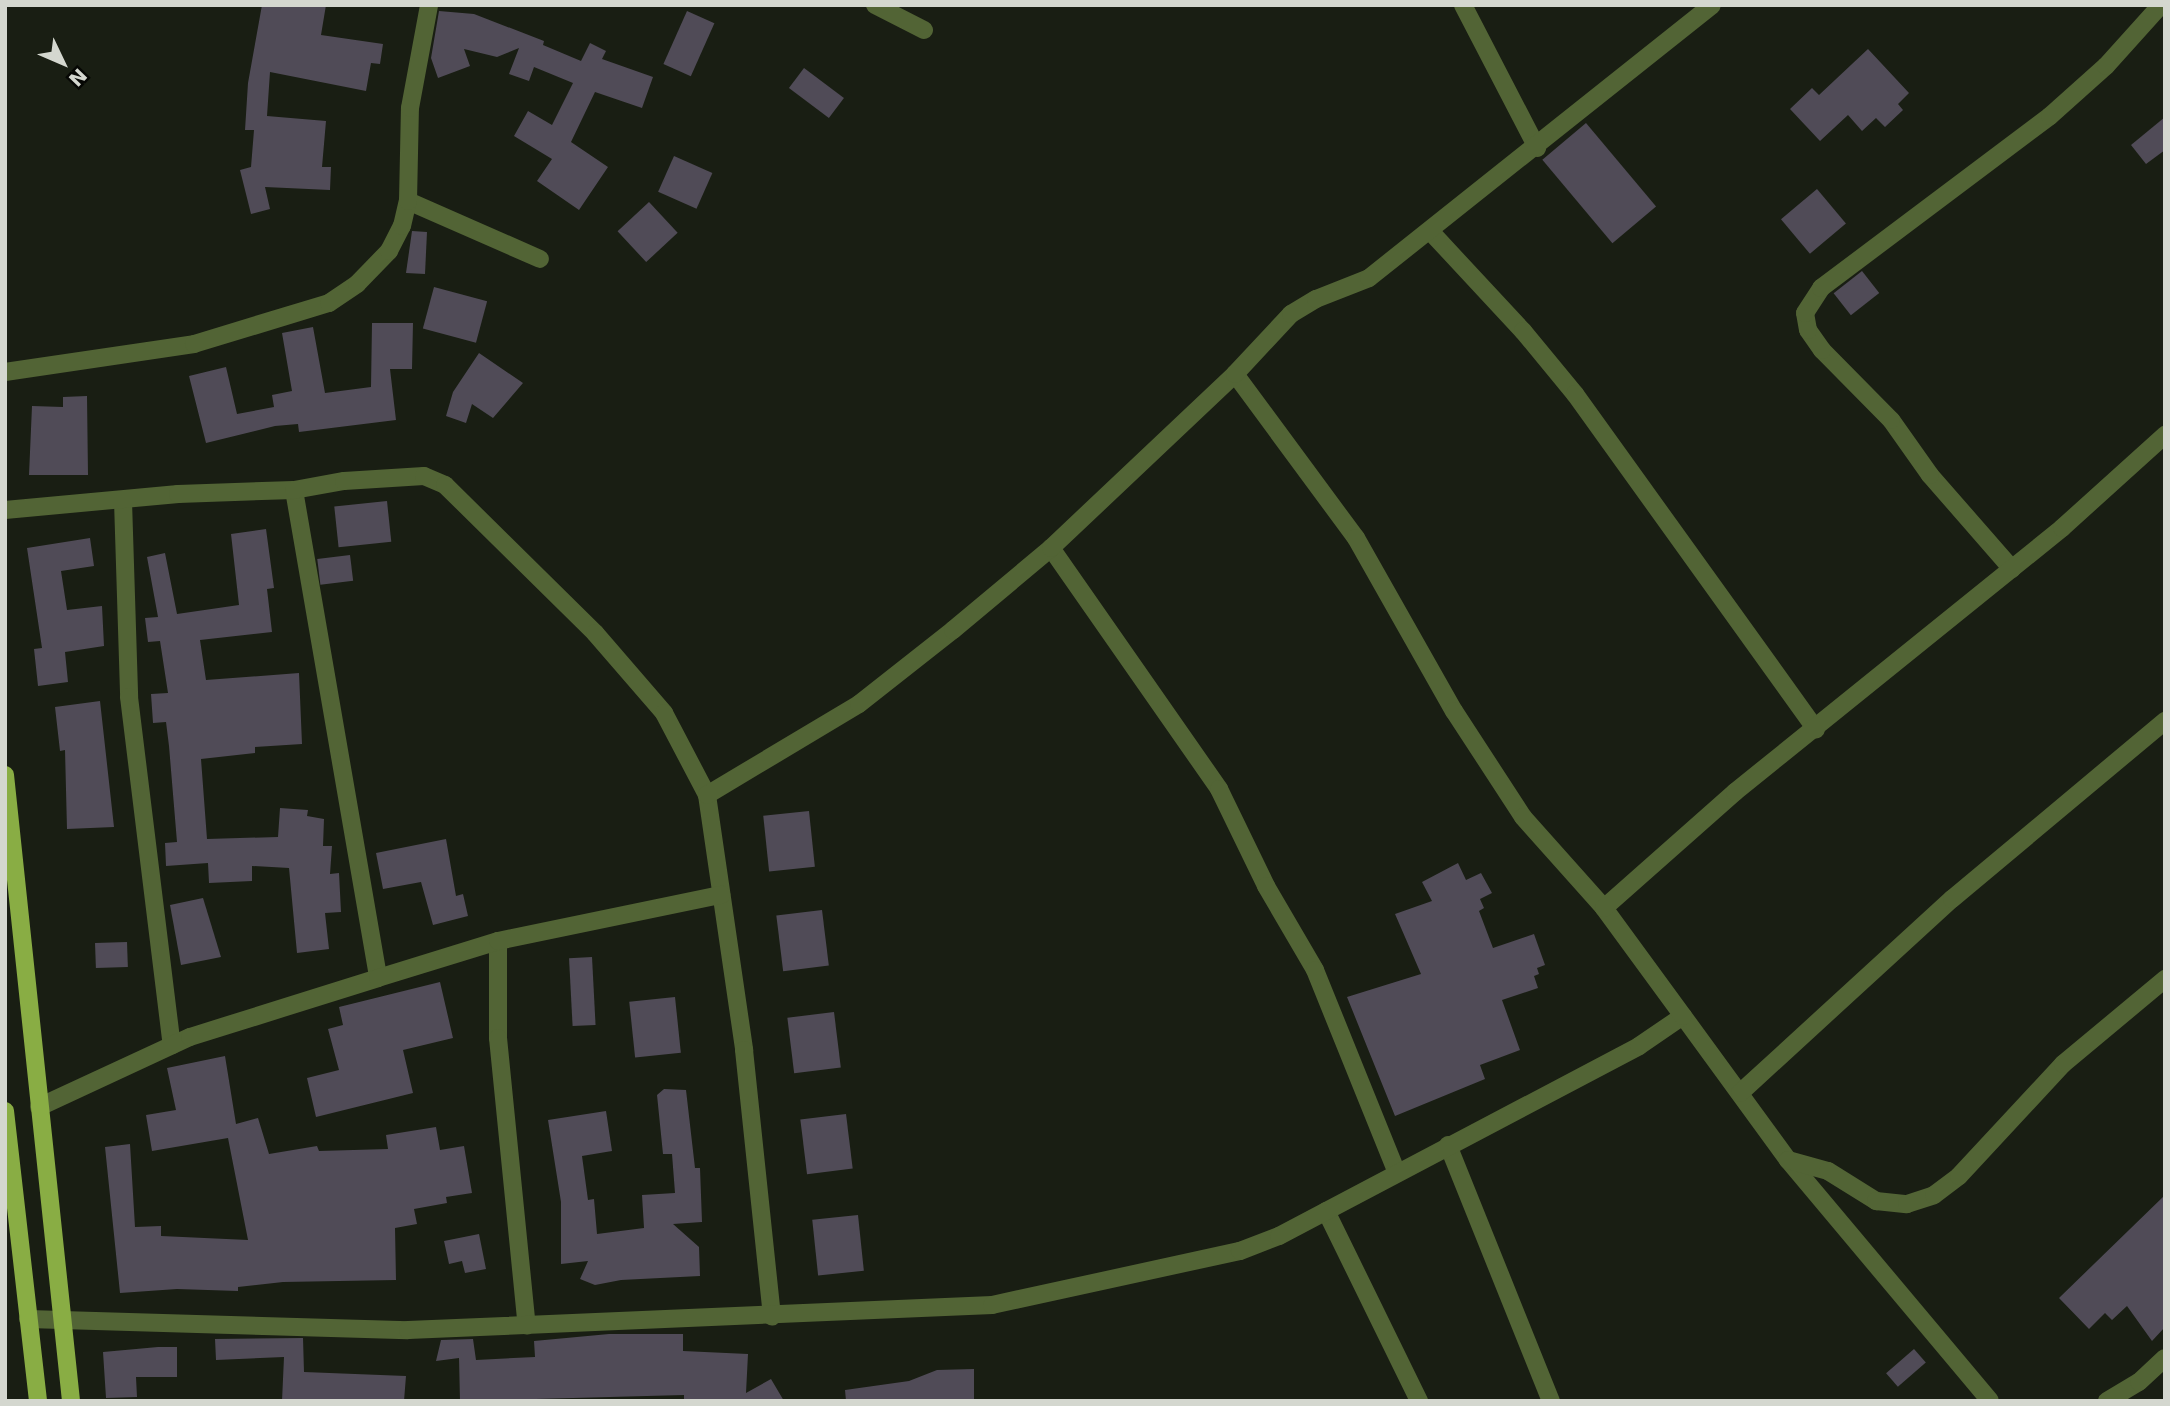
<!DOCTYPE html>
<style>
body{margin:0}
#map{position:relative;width:2170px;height:1406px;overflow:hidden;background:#191e13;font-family:"DejaVu Sans",sans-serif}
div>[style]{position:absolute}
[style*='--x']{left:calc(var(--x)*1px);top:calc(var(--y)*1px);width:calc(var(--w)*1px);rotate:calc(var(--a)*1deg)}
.building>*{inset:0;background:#504b57;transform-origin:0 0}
.street>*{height:18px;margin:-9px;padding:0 9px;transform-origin:9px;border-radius:9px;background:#526435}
.primary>*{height:18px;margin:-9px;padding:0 9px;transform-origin:9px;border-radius:9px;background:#89ad44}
span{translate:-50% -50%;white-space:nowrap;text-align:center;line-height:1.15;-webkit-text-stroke:6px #060704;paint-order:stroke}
.frame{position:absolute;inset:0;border:7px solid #d4d7cf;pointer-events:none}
.north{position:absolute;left:28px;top:28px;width:70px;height:70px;-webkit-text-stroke:5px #060704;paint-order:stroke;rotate:134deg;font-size:19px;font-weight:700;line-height:28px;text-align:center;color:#d4d7cf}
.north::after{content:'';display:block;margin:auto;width:24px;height:32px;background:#d4d7cf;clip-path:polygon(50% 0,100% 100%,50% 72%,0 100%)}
</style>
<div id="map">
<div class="building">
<i style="clip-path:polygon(262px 5px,326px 5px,321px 35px,383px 44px,380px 64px,371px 63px,366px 91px,270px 72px,267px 116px,326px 121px,322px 167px,331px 167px,330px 190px,265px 187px,270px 209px,251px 214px,240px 170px,251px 167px,254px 130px,245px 130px,248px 83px)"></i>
<i style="clip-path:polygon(439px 11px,474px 14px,544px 41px,543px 45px,581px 61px,590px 43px,606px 51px,602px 59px,653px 77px,642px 108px,595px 92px,571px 142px,608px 167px,579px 210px,537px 181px,552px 159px,514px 136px,528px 111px,552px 125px,573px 83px,534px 67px,529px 81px,509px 74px,519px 48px,497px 57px,464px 49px,470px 66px,438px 78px,431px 58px)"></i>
<i style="left:687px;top:11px;width:30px;height:58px;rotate:24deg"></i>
<i style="clip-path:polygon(1868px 49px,1909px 93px,1898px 104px,1903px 110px,1885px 127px,1876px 118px,1862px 131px,1848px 115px,1820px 141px,1790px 109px,1812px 88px,1819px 95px)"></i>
<i style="left:804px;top:68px;width:50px;height:25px;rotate:37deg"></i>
<i style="clip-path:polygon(2165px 117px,2165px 150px,2146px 164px,2131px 145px)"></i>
<i style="left:1586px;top:123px;width:109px;height:57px;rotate:50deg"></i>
<i style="left:674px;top:156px;width:42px;height:39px;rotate:24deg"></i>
<i style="left:1817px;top:189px;width:45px;height:47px;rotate:50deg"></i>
<i style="left:649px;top:202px;width:42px;height:43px;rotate:47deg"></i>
<i style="clip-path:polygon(412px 231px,427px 232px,425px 274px,406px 273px)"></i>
<i style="left:1862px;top:271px;width:28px;height:36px;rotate:52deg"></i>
<i style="left:434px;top:287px;width:55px;height:43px;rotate:15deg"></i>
<i style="clip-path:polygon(372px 323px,413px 323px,412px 369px,390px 369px,396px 420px,299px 432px,298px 424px,275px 426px,206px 443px,189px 376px,226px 367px,237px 414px,274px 407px,272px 395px,292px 391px,282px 333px,313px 327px,325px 393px,371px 387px)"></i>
<i style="clip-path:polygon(479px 353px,523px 383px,493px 418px,472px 404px,466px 423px,446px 416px,453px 392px)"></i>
<i style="clip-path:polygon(87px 396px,88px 475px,29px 475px,32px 406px,63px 407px,63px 397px)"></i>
<i style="left:387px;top:501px;width:41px;height:53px;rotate:84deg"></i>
<i style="clip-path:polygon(266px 529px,274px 588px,267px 589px,272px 632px,200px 640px,206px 680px,299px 673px,302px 744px,255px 747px,255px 753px,201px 759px,207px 839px,278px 837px,280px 808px,308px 810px,307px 816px,324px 819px,323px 846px,332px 846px,330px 874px,339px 873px,341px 912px,325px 913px,329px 949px,297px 953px,289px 868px,252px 866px,252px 881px,209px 883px,208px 863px,166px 866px,165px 843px,177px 842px,169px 746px,166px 722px,153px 723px,151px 694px,168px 693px,160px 641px,148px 642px,145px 618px,158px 617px,147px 557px,165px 553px,177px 614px,239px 605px,231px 534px)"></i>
<i style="clip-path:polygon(90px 538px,94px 566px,61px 571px,67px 610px,102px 606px,104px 646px,65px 652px,68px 682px,38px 686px,34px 649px,42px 648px,27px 548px)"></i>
<i style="left:350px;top:555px;width:26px;height:33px;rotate:83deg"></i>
<i style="clip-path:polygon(100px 701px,114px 827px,67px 829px,65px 750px,60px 751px,55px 707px)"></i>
<i style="left:809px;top:811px;width:56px;height:46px;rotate:84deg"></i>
<i style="clip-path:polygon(446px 839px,456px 896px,463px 894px,468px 916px,433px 925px,421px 882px,383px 889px,376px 853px)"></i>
<i style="clip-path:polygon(1458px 863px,1466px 880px,1481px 873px,1492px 893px,1480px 899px,1484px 908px,1479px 911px,1493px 948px,1534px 934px,1545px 965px,1537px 968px,1539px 974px,1534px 976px,1538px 988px,1502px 1000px,1520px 1050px,1480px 1065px,1485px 1079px,1395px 1116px,1347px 997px,1421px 974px,1395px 914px,1432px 901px,1422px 882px)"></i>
<i style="clip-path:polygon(203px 898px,221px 957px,181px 965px,170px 905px)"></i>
<i style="left:822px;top:910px;width:56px;height:46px;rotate:83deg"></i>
<i style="left:127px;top:942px;width:25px;height:32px;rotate:88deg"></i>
<i style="left:592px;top:957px;width:68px;height:23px;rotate:87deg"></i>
<i style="clip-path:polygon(440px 982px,453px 1038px,403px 1050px,413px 1093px,316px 1117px,307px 1078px,339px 1070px,328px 1029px,343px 1025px,339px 1007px)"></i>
<i style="left:675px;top:997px;width:56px;height:46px;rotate:84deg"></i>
<i style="left:834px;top:1012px;width:56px;height:47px;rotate:83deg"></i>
<i style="clip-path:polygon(225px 1056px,236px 1124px,258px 1118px,269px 1154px,317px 1146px,319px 1151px,388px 1149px,386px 1135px,436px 1127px,440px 1150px,464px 1146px,472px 1193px,446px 1197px,447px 1203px,414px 1209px,417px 1224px,395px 1228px,396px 1280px,283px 1282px,238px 1287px,238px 1291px,177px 1289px,120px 1293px,105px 1147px,130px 1144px,135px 1227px,161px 1226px,161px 1236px,248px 1240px,228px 1138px,152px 1151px,146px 1115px,176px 1110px,167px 1068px)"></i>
<i style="clip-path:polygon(664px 1089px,686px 1090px,695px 1168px,700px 1168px,702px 1222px,673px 1224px,699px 1247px,700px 1276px,621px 1280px,595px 1285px,580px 1279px,588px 1261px,561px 1264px,561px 1202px,548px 1120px,606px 1111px,612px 1151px,582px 1156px,588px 1200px,594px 1199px,597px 1234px,644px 1228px,642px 1195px,675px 1193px,672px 1154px,663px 1154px,657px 1095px)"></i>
<i style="left:846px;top:1114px;width:55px;height:46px;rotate:83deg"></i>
<i style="clip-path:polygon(2165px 1195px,2165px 1327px,2152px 1341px,2127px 1306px,2112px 1320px,2105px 1313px,2089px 1329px,2059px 1298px)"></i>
<i style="left:858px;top:1215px;width:56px;height:46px;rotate:84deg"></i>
<i style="clip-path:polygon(479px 1234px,486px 1269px,465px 1273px,462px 1261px,449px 1264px,444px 1241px)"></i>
<i style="clip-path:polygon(609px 1334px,683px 1334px,683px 1351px,748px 1354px,746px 1393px,771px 1379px,784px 1401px,684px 1401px,684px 1395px,460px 1401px,459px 1358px,436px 1361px,441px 1340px,473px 1339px,476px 1360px,535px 1357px,534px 1341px)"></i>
<i style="clip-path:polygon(303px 1338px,304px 1372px,406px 1376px,404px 1401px,282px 1401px,284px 1357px,216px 1360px,215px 1339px)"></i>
<i style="clip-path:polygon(158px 1347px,177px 1347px,177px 1377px,136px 1377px,137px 1397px,106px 1398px,103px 1352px)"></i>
<i style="left:1914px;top:1349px;width:18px;height:37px;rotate:49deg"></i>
<i style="clip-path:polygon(974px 1369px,974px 1401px,846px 1401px,845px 1390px,909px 1381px,937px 1370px)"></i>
</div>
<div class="street">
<i style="--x:875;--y:5;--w:55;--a:27"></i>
<i style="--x:1463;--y:5;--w:161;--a:62.6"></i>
<i style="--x:408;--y:201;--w:144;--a:23.7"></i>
<i style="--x:1430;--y:231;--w:137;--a:47.1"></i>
<i style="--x:1523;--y:331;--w:82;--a:50.5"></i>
<i style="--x:1575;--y:394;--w:413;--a:54.3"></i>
<i style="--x:5;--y:372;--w:191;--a:-8.4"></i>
<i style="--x:194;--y:344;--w:141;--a:-16.9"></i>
<i style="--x:329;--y:303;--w:34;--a:-34"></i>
<i style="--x:357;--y:284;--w:46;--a:-45.9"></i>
<i style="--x:389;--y:251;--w:28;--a:-63"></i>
<i style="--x:402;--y:226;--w:26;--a:-77"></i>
<i style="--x:408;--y:201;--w:93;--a:-88.8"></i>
<i style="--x:410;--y:108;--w:105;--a:-79.5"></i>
<i style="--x:1235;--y:374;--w:204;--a:53.6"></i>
<i style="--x:1356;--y:538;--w:199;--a:60.5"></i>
<i style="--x:1454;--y:711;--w:126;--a:56.9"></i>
<i style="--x:1523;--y:817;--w:122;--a:48.3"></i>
<i style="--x:294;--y:490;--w:495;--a:80.2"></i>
<i style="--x:123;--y:501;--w:196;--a:88.2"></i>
<i style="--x:129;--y:697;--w:351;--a:83"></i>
<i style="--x:5;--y:510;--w:174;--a:-5.3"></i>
<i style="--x:178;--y:494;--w:116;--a:-2"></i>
<i style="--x:294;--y:490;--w:51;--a:-10.2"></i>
<i style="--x:344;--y:481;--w:80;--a:-3.6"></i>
<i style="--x:424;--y:476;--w:23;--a:23"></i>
<i style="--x:445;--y:485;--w:211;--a:44.6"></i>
<i style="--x:595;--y:633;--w:106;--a:49.2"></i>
<i style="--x:664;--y:713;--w:93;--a:62.3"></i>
<i style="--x:707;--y:795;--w:258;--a:81.7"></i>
<i style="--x:744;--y:1050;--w:268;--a:84"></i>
<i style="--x:1051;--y:548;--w:294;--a:55.1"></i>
<i style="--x:1219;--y:789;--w:108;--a:64.1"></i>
<i style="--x:1266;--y:886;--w:97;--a:59.7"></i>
<i style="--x:1315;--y:970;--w:219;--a:68"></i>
<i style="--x:2012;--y:569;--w:125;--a:-131.1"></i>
<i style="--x:1930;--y:475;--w:67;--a:-125.3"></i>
<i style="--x:1891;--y:420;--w:98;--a:-134.6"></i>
<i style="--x:1822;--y:350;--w:24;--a:-125"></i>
<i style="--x:1808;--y:330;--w:17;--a:-100"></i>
<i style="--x:1805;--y:313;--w:30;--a:-57"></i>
<i style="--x:1821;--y:288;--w:286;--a:-36.9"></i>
<i style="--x:2050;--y:116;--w:75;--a:-41.8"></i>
<i style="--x:2106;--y:66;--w:82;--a:-48"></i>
<i style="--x:707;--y:795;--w:177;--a:-30.9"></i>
<i style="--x:859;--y:704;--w:120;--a:-38.2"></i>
<i style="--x:953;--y:630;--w:128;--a:-39.9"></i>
<i style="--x:1051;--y:548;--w:253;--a:-43.4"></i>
<i style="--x:1235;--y:374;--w:82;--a:-47"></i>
<i style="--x:1291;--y:314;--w:29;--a:-31"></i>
<i style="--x:1316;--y:299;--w:57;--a:-21.6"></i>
<i style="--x:1369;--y:278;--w:438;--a:-38.5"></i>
<i style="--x:498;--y:941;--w:97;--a:90"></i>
<i style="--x:498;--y:1038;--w:289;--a:84.3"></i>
<i style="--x:1683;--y:1016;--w:178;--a:53.9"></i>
<i style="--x:1788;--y:1160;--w:314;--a:50"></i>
<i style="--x:1740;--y:1093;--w:287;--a:-42.5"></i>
<i style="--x:1952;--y:899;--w:278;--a:-39.9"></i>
<i style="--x:39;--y:1107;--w:166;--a:-24.9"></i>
<i style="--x:190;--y:1037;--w:197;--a:-17.4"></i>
<i style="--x:378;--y:978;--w:126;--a:-17.1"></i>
<i style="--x:498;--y:941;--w:228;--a:-11.7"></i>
<i style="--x:1448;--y:1145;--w:276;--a:68.1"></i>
<i style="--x:1788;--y:1160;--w:41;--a:15.4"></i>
<i style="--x:1828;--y:1171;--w:57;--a:32"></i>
<i style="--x:1876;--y:1201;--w:31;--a:6"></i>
<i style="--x:1907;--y:1204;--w:28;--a:-18"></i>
<i style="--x:1934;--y:1195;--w:31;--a:-37"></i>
<i style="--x:1959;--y:1176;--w:153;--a:-47.1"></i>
<i style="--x:2063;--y:1064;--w:133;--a:-39.8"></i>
<i style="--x:1326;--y:1211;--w:212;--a:63.9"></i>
<i style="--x:28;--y:1319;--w:380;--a:1.7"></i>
<i style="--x:408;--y:1330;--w:585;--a:-2.45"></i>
<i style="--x:992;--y:1305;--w:254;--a:-12.3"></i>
<i style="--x:1240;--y:1251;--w:42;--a:-21"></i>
<i style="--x:1279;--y:1236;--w:407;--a:-27.8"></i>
<i style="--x:1639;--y:1046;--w:53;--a:-34.3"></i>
<i style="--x:1683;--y:1016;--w:134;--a:-126.2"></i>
<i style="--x:1604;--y:908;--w:175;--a:-41.5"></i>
<i style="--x:1735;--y:792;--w:420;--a:-38.9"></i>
<i style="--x:2062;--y:528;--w:139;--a:-42.1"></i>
<i style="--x:2107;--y:1401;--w:37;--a:-31"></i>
<i style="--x:2139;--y:1382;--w:35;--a:-43"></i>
</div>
<div class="primary">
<i style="--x:5;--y:775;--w:629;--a:83.98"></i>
<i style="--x:5;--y:1111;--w:292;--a:83.5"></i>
</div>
<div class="frame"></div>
<div class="north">N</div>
</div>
